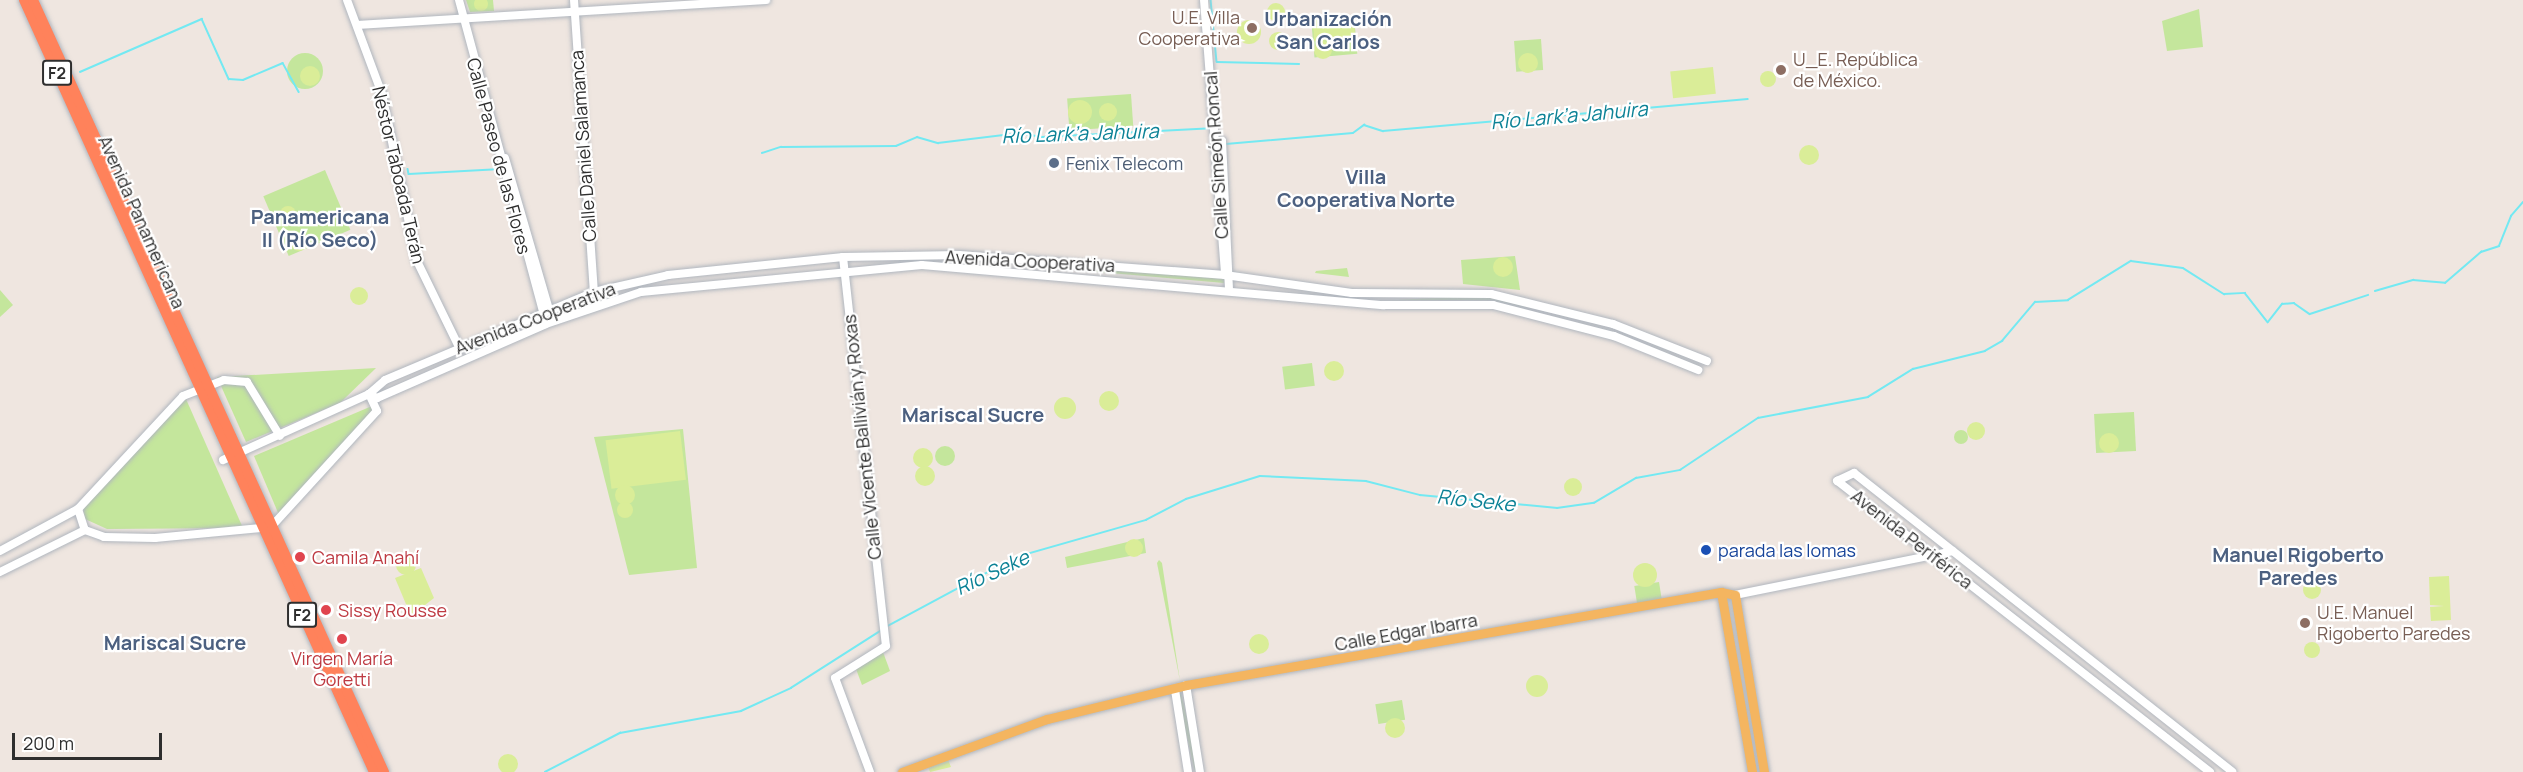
<!DOCTYPE html>
<meta charset="utf-8">
<style>
body{margin:0}
#map{position:relative;width:2523px;height:772px;overflow:hidden;background:#efe6e0;font-family:Manrope,sans-serif}
div>[style]{position:absolute}
[style*='--x']{left:calc(var(--x)*1px);top:calc(var(--y)*1px);width:calc(var(--w)*1px);rotate:calc(var(--a)*1deg)}
.green>*{inset:0;background:#c4e69c;transform-origin:0 0}
.round{border-radius:50%}
.pitch>*{inset:0;background:#daed98;transform-origin:0 0}
.stream>*{height:1.5px;margin:-0.75px;padding:0 0.75px;transform-origin:0.75px;border-radius:0.75px;background:#73e9f2}
.roads{filter:drop-shadow(0 0 2px #b0b6be) drop-shadow(0 0 2px #b0b6be)}
.minor>*{height:8px;margin:-4px;padding:0 4px;transform-origin:4px;border-radius:4px;background:#fff}
.major>*{height:9px;margin:-4.5px;padding:0 4.5px;transform-origin:4.5px;border-radius:4.5px;background:#f4b560}
.highway>*{height:10px;margin:-5px;padding:0 5px;transform-origin:5px;border-radius:5px;background:#ff825b}
.dots>*{width:16px;height:16px;translate:-50% -50%;box-sizing:border-box;border:3px solid #fff;border-radius:50%}
span{translate:-50% -50%;white-space:nowrap;text-align:center;line-height:1.15;-webkit-text-stroke:4.5px #fff;paint-order:stroke}
.shield-label span{padding:2px 4px;background:#fff;border:2px solid;border-radius:4px;-webkit-text-stroke-width:0}
.shield-label{font-size:16px;color:#2e2e2e;font-weight:700}
.education-label{font-size:18px;color:#785e54}
.right{translate:-100% -50%;text-align:right}
.left{translate:0 -50%;text-align:left}
.street-label{font-size:18px;color:#2e2e2e}
.service-label{font-size:18px;color:#4e5e75}
.transit-label{font-size:18px;color:#164399}
.health-label{font-size:18px;color:#be3a42}
.neighbourhood-label{font-size:20px;color:#4c6080;font-weight:700}
.water-label{font-size:20px;color:#0c8296;font-style:italic}
.scale{position:absolute;left:12px;top:733px;width:150px;height:27px;box-sizing:border-box;border:3px solid #2e2e2e;border-top:0;padding-left:8px;font-size:18px;line-height:21px;white-space:nowrap;color:#2e2e2e;-webkit-text-stroke:4px #fff;paint-order:stroke}
</style>
<div id="map">
<div class="green">
<i style="clip-path:polygon(466px 0,493px 0,494px 11px,470px 12px)"></i>
<i style="clip-path:polygon(2199px 9px,2203px 47px,2167px 51px,2162px 21px)"></i>
<i style="left:1354px;top:16px;width:38px;height:43px;rotate:85deg"></i>
<i style="left:1541px;top:39px;width:31px;height:27px;rotate:86deg"></i>
<i class="round" style="left:287px;top:53px;width:36px;height:36px"></i>
<i style="left:1131px;top:94px;width:32px;height:64px;rotate:86deg"></i>
<i style="left:325px;top:170px;width:65px;height:67px;rotate:67deg"></i>
<i style="clip-path:polygon(1515px 256px,1520px 290px,1463px 284px,1461px 260px)"></i>
<i style="left:1077px;top:266px;width:148px;height:4px;rotate:5deg"></i>
<i style="clip-path:polygon(1347px 268px,1349px 277px,1315px 273px,1316px 271px)"></i>
<i style="clip-path:polygon(0 290px,13px 305px,0 317px)"></i>
<i style="clip-path:polygon(1492px 295px,1530px 308px,1492px 300px,1396px 300px)"></i>
<i style="left:1312px;top:363px;width:23px;height:30px;rotate:83deg"></i>
<i style="clip-path:polygon(376px 368px,340px 403px,246px 442px,217px 377px)"></i>
<i style="clip-path:polygon(186px 399px,243px 528px,107px 529px,85px 519px,83px 507px,92px 494px)"></i>
<i style="clip-path:polygon(372px 406px,372px 412px,279px 515px,254px 456px)"></i>
<i style="left:2134px;top:412px;width:39px;height:40px;rotate:87deg"></i>
<i style="clip-path:polygon(683px 429px,697px 568px,629px 575px,594px 437px)"></i>
<i class="round" style="left:1954px;top:430px;width:14px;height:14px"></i>
<i class="round" style="left:935px;top:446px;width:20px;height:20px"></i>
<i style="clip-path:polygon(1144px 538px,1146px 553px,1067px 568px,1065px 557px)"></i>
<i style="clip-path:polygon(1159px 560px,1162px 563px,1180px 681px,1157px 563px)"></i>
<i style="left:1659px;top:582px;width:18px;height:25px;rotate:81deg"></i>
<i style="clip-path:polygon(883px 652px,890px 671px,862px 685px,856px 669px)"></i>
<i style="left:1181px;top:693px;width:78px;height:4px;rotate:77deg"></i>
<i style="left:1402px;top:700px;width:20px;height:27px;rotate:81deg"></i>
</div>
<div class="pitch">
<i class="round" style="left:474px;top:-3px;width:14px;height:14px"></i>
<i class="round" style="left:1267px;top:3px;width:18px;height:18px"></i>
<i style="left:1354px;top:18px;width:21px;height:41px;rotate:87deg"></i>
<i class="round" style="left:1237px;top:20px;width:24px;height:24px"></i>
<i class="round" style="left:1269px;top:32px;width:18px;height:18px"></i>
<i class="round" style="left:1314px;top:41px;width:18px;height:18px"></i>
<i class="round" style="left:1518px;top:53px;width:20px;height:20px"></i>
<i class="round" style="left:300px;top:66px;width:20px;height:20px"></i>
<i style="left:1713px;top:67px;width:27px;height:43px;rotate:84deg"></i>
<i class="round" style="left:1760px;top:71px;width:16px;height:16px"></i>
<i class="round" style="left:1068px;top:100px;width:24px;height:24px"></i>
<i class="round" style="left:1099px;top:103px;width:18px;height:18px"></i>
<i class="round" style="left:1799px;top:145px;width:20px;height:20px"></i>
<i class="round" style="left:280px;top:206px;width:16px;height:16px"></i>
<i class="round" style="left:290px;top:233px;width:18px;height:18px"></i>
<i class="round" style="left:1493px;top:257px;width:20px;height:20px"></i>
<i class="round" style="left:350px;top:287px;width:18px;height:18px"></i>
<i class="round" style="left:1324px;top:361px;width:20px;height:20px"></i>
<i class="round" style="left:1099px;top:391px;width:20px;height:20px"></i>
<i class="round" style="left:1054px;top:397px;width:22px;height:22px"></i>
<i class="round" style="left:1967px;top:422px;width:18px;height:18px"></i>
<i style="left:680px;top:431px;width:49px;height:75px;rotate:83deg"></i>
<i class="round" style="left:2099px;top:433px;width:20px;height:20px"></i>
<i class="round" style="left:913px;top:448px;width:20px;height:20px"></i>
<i class="round" style="left:915px;top:466px;width:20px;height:20px"></i>
<i class="round" style="left:1564px;top:478px;width:18px;height:18px"></i>
<i class="round" style="left:615px;top:485px;width:20px;height:20px"></i>
<i class="round" style="left:617px;top:502px;width:16px;height:16px"></i>
<i class="round" style="left:1125px;top:539px;width:18px;height:18px"></i>
<i class="round" style="left:396px;top:555px;width:20px;height:20px"></i>
<i class="round" style="left:1633px;top:563px;width:24px;height:24px"></i>
<i style="clip-path:polygon(421px 568px,434px 598px,411px 616px,395px 578px)"></i>
<i style="clip-path:polygon(2449px 576px,2451px 620px,2431px 621px,2430px 607px,2444px 606px,2430px 605px,2429px 577px)"></i>
<i class="round" style="left:2303px;top:581px;width:18px;height:18px"></i>
<i class="round" style="left:1249px;top:634px;width:20px;height:20px"></i>
<i class="round" style="left:2304px;top:642px;width:16px;height:16px"></i>
<i class="round" style="left:1526px;top:675px;width:22px;height:22px"></i>
<i class="round" style="left:1385px;top:718px;width:20px;height:20px"></i>
<i class="round" style="left:498px;top:754px;width:20px;height:20px"></i>
<i style="clip-path:polygon(947px 757px,951px 767px,930px 772px,927px 764px)"></i>
</div>
<div class="stream">
<i style="--x:1211;--y:0;--w:62;--a:84.5"></i>
<i style="--x:1217;--y:62;--w:82;--a:1.4"></i>
<i style="--x:80;--y:72;--w:133;--a:-23.5"></i>
<i style="--x:202;--y:19;--w:66;--a:65.8"></i>
<i style="--x:229;--y:79;--w:14;--a:4"></i>
<i style="--x:243;--y:80;--w:43;--a:-23"></i>
<i style="--x:283;--y:63;--w:33;--a:61"></i>
<i style="--x:1226;--y:144;--w:127;--a:-5"></i>
<i style="--x:1353;--y:133;--w:14;--a:-36"></i>
<i style="--x:1364;--y:125;--w:20;--a:18"></i>
<i style="--x:1383;--y:131;--w:366;--a:-5"></i>
<i style="--x:762;--y:153;--w:20;--a:-18"></i>
<i style="--x:781;--y:147;--w:115;--a:-0.5"></i>
<i style="--x:896;--y:146;--w:23;--a:-23"></i>
<i style="--x:917;--y:137;--w:22;--a:16"></i>
<i style="--x:938;--y:143;--w:82;--a:-7"></i>
<i style="--x:1019;--y:133;--w:23;--a:10"></i>
<i style="--x:1042;--y:137;--w:169;--a:-3"></i>
<i style="--x:408;--y:169;--w:5;--a:79"></i>
<i style="--x:409;--y:174;--w:92;--a:-3.1"></i>
<i style="--x:2375;--y:291;--w:40;--a:-16"></i>
<i style="--x:2413;--y:280;--w:32;--a:5"></i>
<i style="--x:2445;--y:283;--w:48;--a:-40.7"></i>
<i style="--x:2481;--y:252;--w:19;--a:-18"></i>
<i style="--x:2499;--y:246;--w:32;--a:-68"></i>
<i style="--x:2511;--y:216;--w:18;--a:-49"></i>
<i style="--x:886;--y:627;--w:148;--a:-28.3"></i>
<i style="--x:1016;--y:557;--w:135;--a:-15.9"></i>
<i style="--x:1146;--y:520;--w:45;--a:-27.7"></i>
<i style="--x:1186;--y:499;--w:77;--a:-17.3"></i>
<i style="--x:1260;--y:476;--w:106;--a:2.7"></i>
<i style="--x:1366;--y:481;--w:56;--a:14.5"></i>
<i style="--x:1420;--y:495;--w:138;--a:5.4"></i>
<i style="--x:1557;--y:508;--w:37;--a:-8"></i>
<i style="--x:1594;--y:503;--w:49;--a:-30.8"></i>
<i style="--x:1636;--y:478;--w:45;--a:-10.3"></i>
<i style="--x:1680;--y:470;--w:94;--a:-33.7"></i>
<i style="--x:1758;--y:418;--w:112;--a:-10.8"></i>
<i style="--x:1868;--y:397;--w:53;--a:-31.9"></i>
<i style="--x:1913;--y:369;--w:74;--a:-14"></i>
<i style="--x:1985;--y:351;--w:20;--a:-30"></i>
<i style="--x:2002;--y:341;--w:51;--a:-49.8"></i>
<i style="--x:2035;--y:302;--w:33;--a:-3"></i>
<i style="--x:2068;--y:300;--w:74;--a:-31.8"></i>
<i style="--x:2131;--y:261;--w:52;--a:7.7"></i>
<i style="--x:2183;--y:268;--w:49;--a:32.4"></i>
<i style="--x:2224;--y:294;--w:21;--a:-3"></i>
<i style="--x:2245;--y:293;--w:37;--a:52"></i>
<i style="--x:2268;--y:322;--w:23;--a:-52"></i>
<i style="--x:2282;--y:304;--w:12;--a:-5"></i>
<i style="--x:2294;--y:303;--w:19;--a:35"></i>
<i style="--x:2310;--y:314;--w:61;--a:-18.1"></i>
<i style="--x:545;--y:772;--w:85;--a:-27.5"></i>
<i style="--x:620;--y:733;--w:123;--a:-10.3"></i>
<i style="--x:741;--y:711;--w:55;--a:-24.7"></i>
<i style="--x:791;--y:688;--w:106;--a:-32.6"></i>
</div>
<div class="roads">
<div class="minor">
<i style="--x:347;--y:0;--w:100;--a:69.6"></i>
<i style="--x:382;--y:94;--w:171;--a:78.2"></i>
<i style="--x:417;--y:261;--w:96;--a:64"></i>
<i style="--x:459;--y:0;--w:322;--a:74.9"></i>
<i style="--x:574;--y:0;--w:293;--a:86.1"></i>
<i style="--x:1204;--y:0;--w:276;--a:85.6"></i>
<i style="--x:357;--y:25;--w:410;--a:-3.5"></i>
<i style="--x:1215;--y:141;--w:7;--a:0"></i>
<i style="--x:1222;--y:141;--w:147;--a:87.3"></i>
<i style="--x:505;--y:158;--w:157;--a:73.8"></i>
<i style="--x:843;--y:257;--w:391;--a:83.7"></i>
<i style="--x:886;--y:646;--w:60;--a:147.9"></i>
<i style="--x:835;--y:678;--w:100;--a:69.6"></i>
<i style="--x:369;--y:394;--w:9;--a:27"></i>
<i style="--x:377;--y:398;--w:184;--a:-23.6"></i>
<i style="--x:546;--y:324;--w:100;--a:-18.6"></i>
<i style="--x:641;--y:292;--w:282;--a:-5.5"></i>
<i style="--x:922;--y:265;--w:463;--a:5"></i>
<i style="--x:1383;--y:305;--w:110;--a:0"></i>
<i style="--x:1493;--y:305;--w:125;--a:14.4"></i>
<i style="--x:1614;--y:336;--w:91;--a:22"></i>
<i style="--x:223;--y:460;--w:160;--a:-24.3"></i>
<i style="--x:369;--y:394;--w:21;--a:-41"></i>
<i style="--x:385;--y:380;--w:227;--a:-22.8"></i>
<i style="--x:594;--y:292;--w:76;--a:-12.9"></i>
<i style="--x:668;--y:275;--w:176;--a:-5.9"></i>
<i style="--x:843;--y:257;--w:116;--a:-1"></i>
<i style="--x:959;--y:255;--w:267;--a:4.3"></i>
<i style="--x:1225;--y:275;--w:128;--a:8.1"></i>
<i style="--x:1352;--y:293;--w:139;--a:0.4"></i>
<i style="--x:1491;--y:294;--w:126;--a:13.8"></i>
<i style="--x:1613;--y:324;--w:101;--a:21.5"></i>
<i style="--x:78;--y:509;--w:22;--a:72"></i>
<i style="--x:85;--y:530;--w:20;--a:20"></i>
<i style="--x:104;--y:537;--w:51;--a:1.1"></i>
<i style="--x:155;--y:538;--w:117;--a:-5.4"></i>
<i style="--x:271;--y:527;--w:157;--a:-47.6"></i>
<i style="--x:377;--y:411;--w:19;--a:-115"></i>
<i style="--x:0;--y:551;--w:89;--a:-28.3"></i>
<i style="--x:78;--y:509;--w:154;--a:-47.1"></i>
<i style="--x:183;--y:396;--w:44;--a:-21.3"></i>
<i style="--x:224;--y:380;--w:23;--a:5"></i>
<i style="--x:247;--y:382;--w:63;--a:58.6"></i>
<i style="--x:0;--y:572;--w:95;--a:-26.3"></i>
<i style="--x:1735;--y:595;--w:222;--a:-11.4"></i>
<i style="--x:1186;--y:685;--w:88;--a:80.9"></i>
<i style="--x:1175;--y:690;--w:83;--a:81"></i>
<i style="--x:2210;--y:772;--w:473;--a:-142"></i>
<i style="--x:1837;--y:481;--w:19;--a:-25"></i>
<i style="--x:1854;--y:473;--w:482;--a:38.3"></i>
</div>
<div class="major">
<i style="--x:1721;--y:592;--w:183;--a:80.2"></i>
<i style="--x:902;--y:772;--w:154;--a:-20.1"></i>
<i style="--x:1047;--y:719;--w:143;--a:-13.7"></i>
<i style="--x:1186;--y:685;--w:543;--a:-9.86"></i>
<i style="--x:1721;--y:592;--w:14;--a:12"></i>
<i style="--x:1735;--y:595;--w:179;--a:80.7"></i>
</div>
<div class="highway">
<i style="--x:24;--y:0;--w:848;--a:65.61"></i>
<i style="--x:33;--y:0;--w:848;--a:65.55"></i>
</div>
</div>
<div class="dots">
<i style="left:1252px;top:28px;background:#8d6e63"></i>
<i style="left:1781px;top:70px;background:#8d6e63"></i>
<i style="left:1054px;top:163px;background:#5c6f8a"></i>
<i style="left:1706px;top:550px;background:#1a4fb4"></i>
<i style="left:300px;top:557px;background:#e0444e"></i>
<i style="left:326px;top:610px;background:#e0444e"></i>
<i style="left:2305px;top:623px;background:#8d6e63"></i>
<i style="left:342px;top:639px;background:#e0444e"></i>
</div>
<div class="shield-label">
<span style="left:57px;top:73px">F2</span>
<span style="left:302px;top:615px">F2</span>
</div>
<div class="education-label">
<span class="right" style="left:1240px;top:28px">U.E. Villa<br>Cooperativa</span>
<span class="left" style="left:1793px;top:70px">U_E. República<br>de México.</span>
<span class="left" style="left:2317px;top:623px">U.E. Manuel<br>Rigoberto Paredes</span>
</div>
<div class="street-label">
<span style="left:583px;top:146px;rotate:-94deg">Calle Daniel Salamanca</span>
<span style="left:1216px;top:155px;rotate:-94deg">Calle Simeón Roncal</span>
<span style="left:499px;top:156px;rotate:75deg">Calle Paseo de las Flores</span>
<span style="left:399px;top:175px;rotate:77deg">Néstor Taboada Terán</span>
<span style="left:142px;top:222px;rotate:66deg">Avenida Panamericana</span>
<span style="left:1030px;top:261px;rotate:3deg">Avenida Cooperativa</span>
<span style="left:535px;top:318px;rotate:-21deg">Avenida Cooperativa</span>
<span style="left:862px;top:437px;rotate:-96deg">Calle Vicente Ballivián y Roxas</span>
<span style="left:1912px;top:539px;rotate:38deg">Avenida Periférica</span>
<span style="left:1406px;top:632px;rotate:-10deg">Calle Edgar Ibarra</span>
</div>
<div class="service-label">
<span class="left" style="left:1066px;top:163px">Fenix Telecom</span>
</div>
<div class="transit-label">
<span class="left" style="left:1718px;top:550px">parada las lomas</span>
</div>
<div class="health-label">
<span class="left" style="left:312px;top:557px">Camila Anahí</span>
<span class="left" style="left:338px;top:610px">Sissy Rousse</span>
<span style="left:342px;top:669px">Virgen María<br>Goretti</span>
</div>
<div class="neighbourhood-label">
<span style="left:1328px;top:30px">Urbanización<br>San Carlos</span>
<span style="left:1366px;top:188px">Villa<br>Cooperativa Norte</span>
<span style="left:320px;top:228px">Panamericana<br>II (Río Seco)</span>
<span style="left:973px;top:414px">Mariscal Sucre</span>
<span style="left:2298px;top:566px">Manuel Rigoberto<br>Paredes</span>
<span style="left:175px;top:642px">Mariscal Sucre</span>
</div>
<div class="water-label">
<span style="left:1569px;top:115px;rotate:-5deg">Río Lark’a Jahuira</span>
<span style="left:1080px;top:133px;rotate:-2deg">Río Lark’a Jahuira</span>
<span style="left:1476px;top:500px;rotate:6deg">Río Seke</span>
<span style="left:992px;top:572px;rotate:-25deg">Río Seke</span>
</div>
<div class="scale">200 m</div>
</div>
